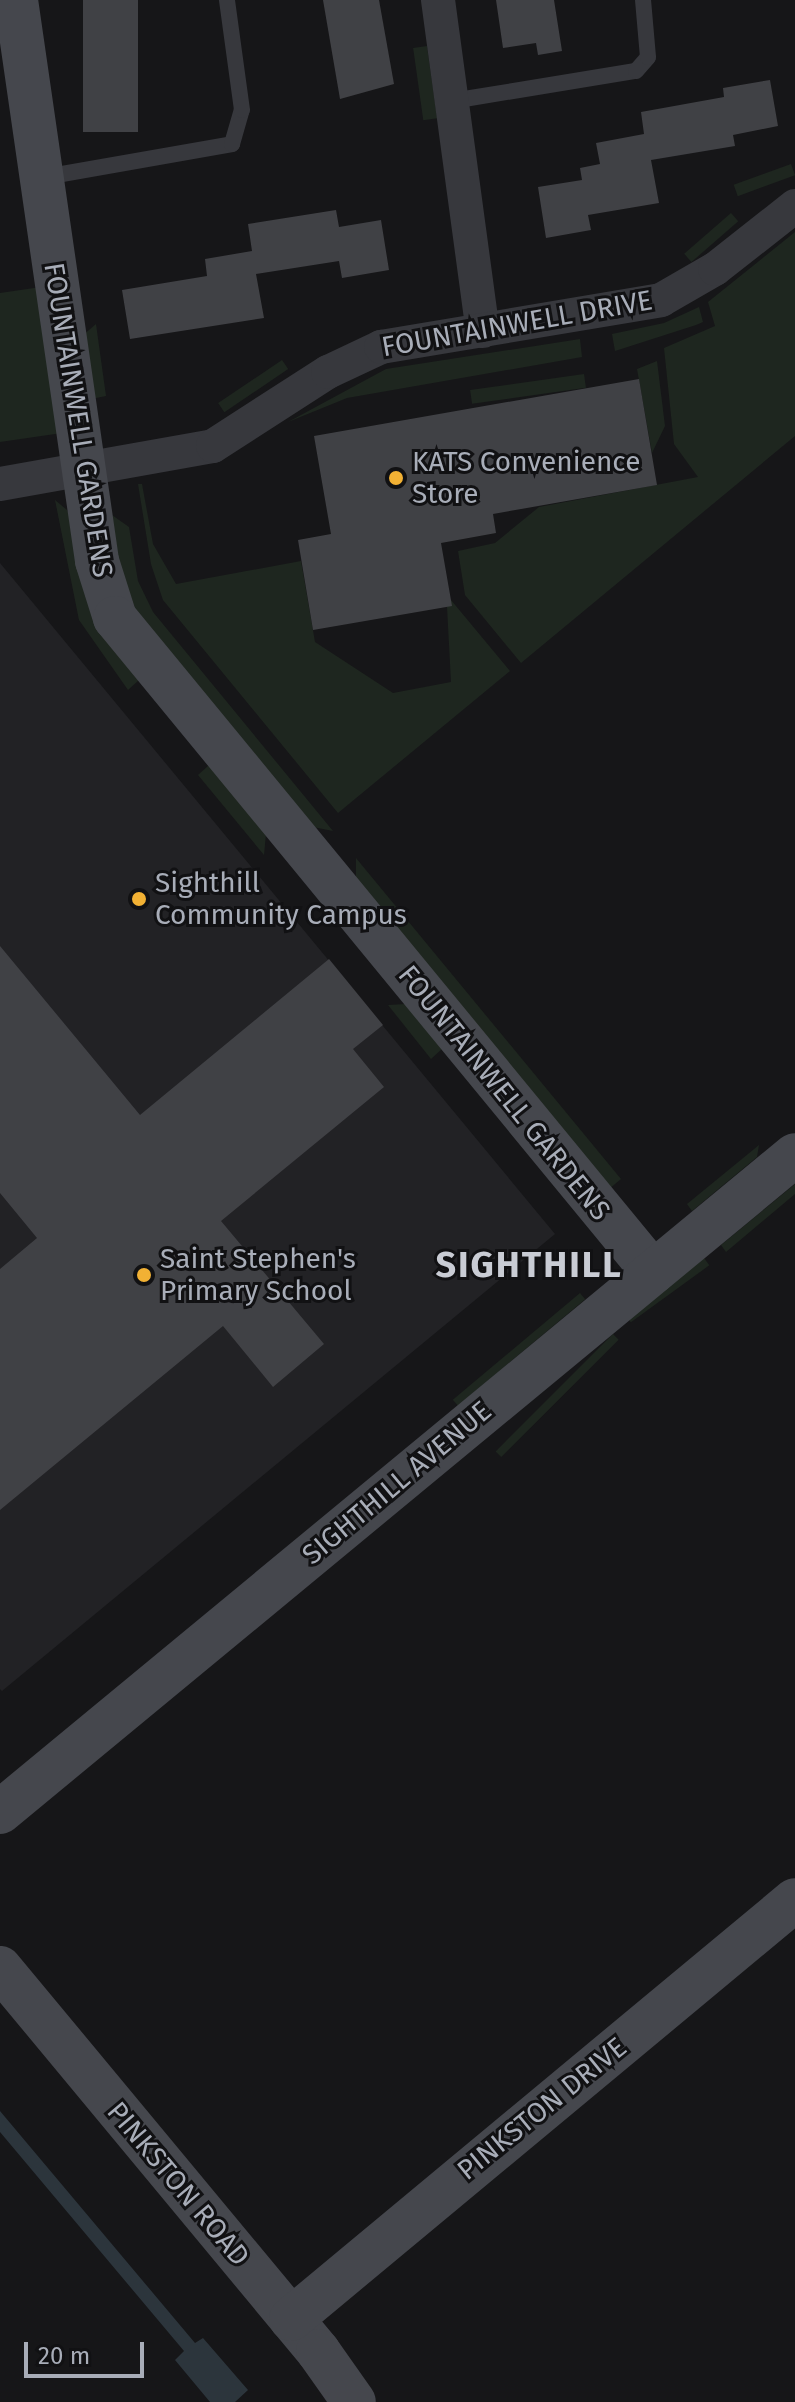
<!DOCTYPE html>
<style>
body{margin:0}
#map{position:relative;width:795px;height:2402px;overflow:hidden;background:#161618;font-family:"Fira Sans",sans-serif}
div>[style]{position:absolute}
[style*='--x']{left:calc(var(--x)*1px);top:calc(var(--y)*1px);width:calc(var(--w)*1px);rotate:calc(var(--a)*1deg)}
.built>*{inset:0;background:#222225}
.green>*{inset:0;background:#1e261f;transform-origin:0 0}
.water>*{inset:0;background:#2c353c}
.building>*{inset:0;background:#404145;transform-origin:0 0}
.lane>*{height:16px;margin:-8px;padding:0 8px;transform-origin:8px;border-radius:8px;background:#37383d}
.street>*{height:34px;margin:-17px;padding:0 17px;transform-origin:17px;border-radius:17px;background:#37383d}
.secondary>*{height:44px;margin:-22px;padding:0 22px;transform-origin:22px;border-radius:22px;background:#45474d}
.dots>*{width:22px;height:22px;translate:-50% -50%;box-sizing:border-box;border:4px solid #111113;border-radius:50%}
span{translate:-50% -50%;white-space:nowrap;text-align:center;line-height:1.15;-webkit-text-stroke:6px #111113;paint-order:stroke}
.street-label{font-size:28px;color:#a8adb8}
.poi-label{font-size:28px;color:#a8adb8}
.left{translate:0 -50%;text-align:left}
.district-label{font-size:36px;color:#c9ccd4;font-weight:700;letter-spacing:2px}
.scale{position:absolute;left:24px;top:2342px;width:120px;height:36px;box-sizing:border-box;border:4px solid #a8adb8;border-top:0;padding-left:10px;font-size:24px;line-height:28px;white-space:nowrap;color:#a8adb8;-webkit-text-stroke:6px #111113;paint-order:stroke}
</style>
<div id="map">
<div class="built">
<i style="clip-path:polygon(0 563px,555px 1234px,2px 1691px,0 1689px)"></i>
</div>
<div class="green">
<i style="left:427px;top:46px;width:73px;height:14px;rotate:82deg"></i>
<i style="left:791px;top:164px;width:12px;height:61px;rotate:70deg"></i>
<i style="left:731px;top:213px;width:11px;height:62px;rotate:49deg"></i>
<i style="clip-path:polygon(795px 232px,795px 436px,521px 663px,465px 595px,458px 551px,495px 543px,539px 507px,698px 477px,674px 444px,664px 348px,715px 326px,708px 302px)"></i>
<i style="clip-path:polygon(41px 287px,62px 433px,0 442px,0 293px)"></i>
<i style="clip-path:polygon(699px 307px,703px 322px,696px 325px,615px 351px,612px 334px,664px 323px)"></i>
<i style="clip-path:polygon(96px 324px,106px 396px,91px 399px,82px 336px)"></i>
<i style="clip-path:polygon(580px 339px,582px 357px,347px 398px,288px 422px,386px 369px)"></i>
<i style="left:282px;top:360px;width:11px;height:77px;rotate:56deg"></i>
<i style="clip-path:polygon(657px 361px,665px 426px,652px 453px,637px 369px)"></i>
<i style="left:584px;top:374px;width:14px;height:115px;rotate:82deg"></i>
<i style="clip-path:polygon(138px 484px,142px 484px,153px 544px,176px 584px,301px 561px,315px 642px,393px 693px,451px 682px,447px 607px,451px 600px,510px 671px,338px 813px,163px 600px,151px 564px)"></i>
<i style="clip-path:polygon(55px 500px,67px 510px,139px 680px,128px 690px,79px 620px)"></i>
<i style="clip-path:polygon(112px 515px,129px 527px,138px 581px,153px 612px,333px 831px,313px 827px,133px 607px,120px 570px)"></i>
<i style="clip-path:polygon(209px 765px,266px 834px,264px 855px,198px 775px)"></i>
<i style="clip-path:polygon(356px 858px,621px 1179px,609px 1189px,356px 880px)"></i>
<i style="clip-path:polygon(406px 1004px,443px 1048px,431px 1059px,388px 1005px)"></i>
<i style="clip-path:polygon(759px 1145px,757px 1157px,692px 1211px,687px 1204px)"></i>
<i style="clip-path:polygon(795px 1184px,795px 1194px,726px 1252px,721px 1245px)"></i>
<i style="left:704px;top:1258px;width:9px;height:97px;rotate:54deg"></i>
<i style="left:580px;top:1293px;width:8px;height:166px;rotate:50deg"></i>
<i style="left:613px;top:1334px;width:8px;height:166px;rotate:45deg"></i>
</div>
<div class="water">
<i style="clip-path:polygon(0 2111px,195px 2343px,203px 2338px,248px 2390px,235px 2402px,210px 2402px,175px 2360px,184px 2351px,0 2132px)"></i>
</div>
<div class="building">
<i style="left:83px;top:0;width:55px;height:132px"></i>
<i style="clip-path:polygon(323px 0,379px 0,394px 84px,340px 99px)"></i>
<i style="clip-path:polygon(496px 0,554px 0,562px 51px,538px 55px,536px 43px,503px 48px)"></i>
<i style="clip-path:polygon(770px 80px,778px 126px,733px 135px,735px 146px,651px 160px,659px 203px,588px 215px,591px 230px,546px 238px,538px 187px,582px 180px,580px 168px,600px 164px,596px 143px,644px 134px,641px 112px,724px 97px,723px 88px)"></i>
<i style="clip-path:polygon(336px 210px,339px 227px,381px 220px,389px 270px,342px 278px,339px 261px,256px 274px,264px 318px,130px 339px,122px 290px,207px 276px,205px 259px,252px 251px,248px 224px)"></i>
<i style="clip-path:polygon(639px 379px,657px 485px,493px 514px,496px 533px,441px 543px,452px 606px,313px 630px,298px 540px,331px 534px,314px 436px)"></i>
<i style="clip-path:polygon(0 946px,140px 1115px,329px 959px,383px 1025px,353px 1049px,384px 1087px,221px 1221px,324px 1344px,273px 1387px,223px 1326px,0 1510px,0 1269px,37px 1238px,0 1193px)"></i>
</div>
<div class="lane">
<i style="--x:452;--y:101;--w:186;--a:-9.3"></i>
<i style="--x:636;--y:71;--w:18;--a:-49"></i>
<i style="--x:648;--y:57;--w:57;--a:-95"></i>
<i style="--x:45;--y:177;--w:190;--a:-10"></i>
<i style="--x:232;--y:144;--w:35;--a:-74"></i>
<i style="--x:242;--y:110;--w:111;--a:-97.8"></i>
</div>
<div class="street">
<i style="--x:438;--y:0;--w:334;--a:82.3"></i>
<i style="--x:0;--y:484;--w:216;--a:-10.1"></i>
<i style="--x:213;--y:446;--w:137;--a:-32.8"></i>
<i style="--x:328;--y:372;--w:59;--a:-25.3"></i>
<i style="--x:381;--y:347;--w:284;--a:-9.5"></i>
<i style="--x:661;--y:300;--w:62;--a:-29.9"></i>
<i style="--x:715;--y:269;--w:102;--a:-38.2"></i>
</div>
<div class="secondary">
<i style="--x:16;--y:0;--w:567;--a:81.78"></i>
<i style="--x:97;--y:561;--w:60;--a:72.5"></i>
<i style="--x:115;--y:618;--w:847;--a:50.56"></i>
<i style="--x:0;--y:1812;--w:1031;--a:-39.57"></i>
<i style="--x:0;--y:1968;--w:498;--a:50.3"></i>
<i style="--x:318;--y:2351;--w:62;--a:54.8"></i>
<i style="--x:291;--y:2319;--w:655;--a:-39.74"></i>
</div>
<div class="dots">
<i style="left:396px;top:478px;background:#f2b134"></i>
<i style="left:139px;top:899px;background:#f2b134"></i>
<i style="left:144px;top:1275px;background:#f2b134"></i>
</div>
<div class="street-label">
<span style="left:517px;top:324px;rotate:-10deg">FOUNTAINWELL DRIVE</span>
<span style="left:78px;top:420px;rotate:81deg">FOUNTAINWELL GARDENS</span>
<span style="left:504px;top:1093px;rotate:51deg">FOUNTAINWELL GARDENS</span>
<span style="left:397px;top:1483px;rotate:-40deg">SIGHTHILL AVENUE</span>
<span style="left:542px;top:2109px;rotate:-39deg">PINKSTON DRIVE</span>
<span style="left:178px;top:2184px;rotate:50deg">PINKSTON ROAD</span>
</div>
<div class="poi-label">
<span class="left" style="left:412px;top:478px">KATS Convenience<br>Store</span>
<span class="left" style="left:155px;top:899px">Sighthill<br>Community Campus</span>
<span class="left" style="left:160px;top:1275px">Saint Stephen's<br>Primary School</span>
</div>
<div class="district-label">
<span style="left:529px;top:1266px">SIGHTHILL</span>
</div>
<div class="scale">20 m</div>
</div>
